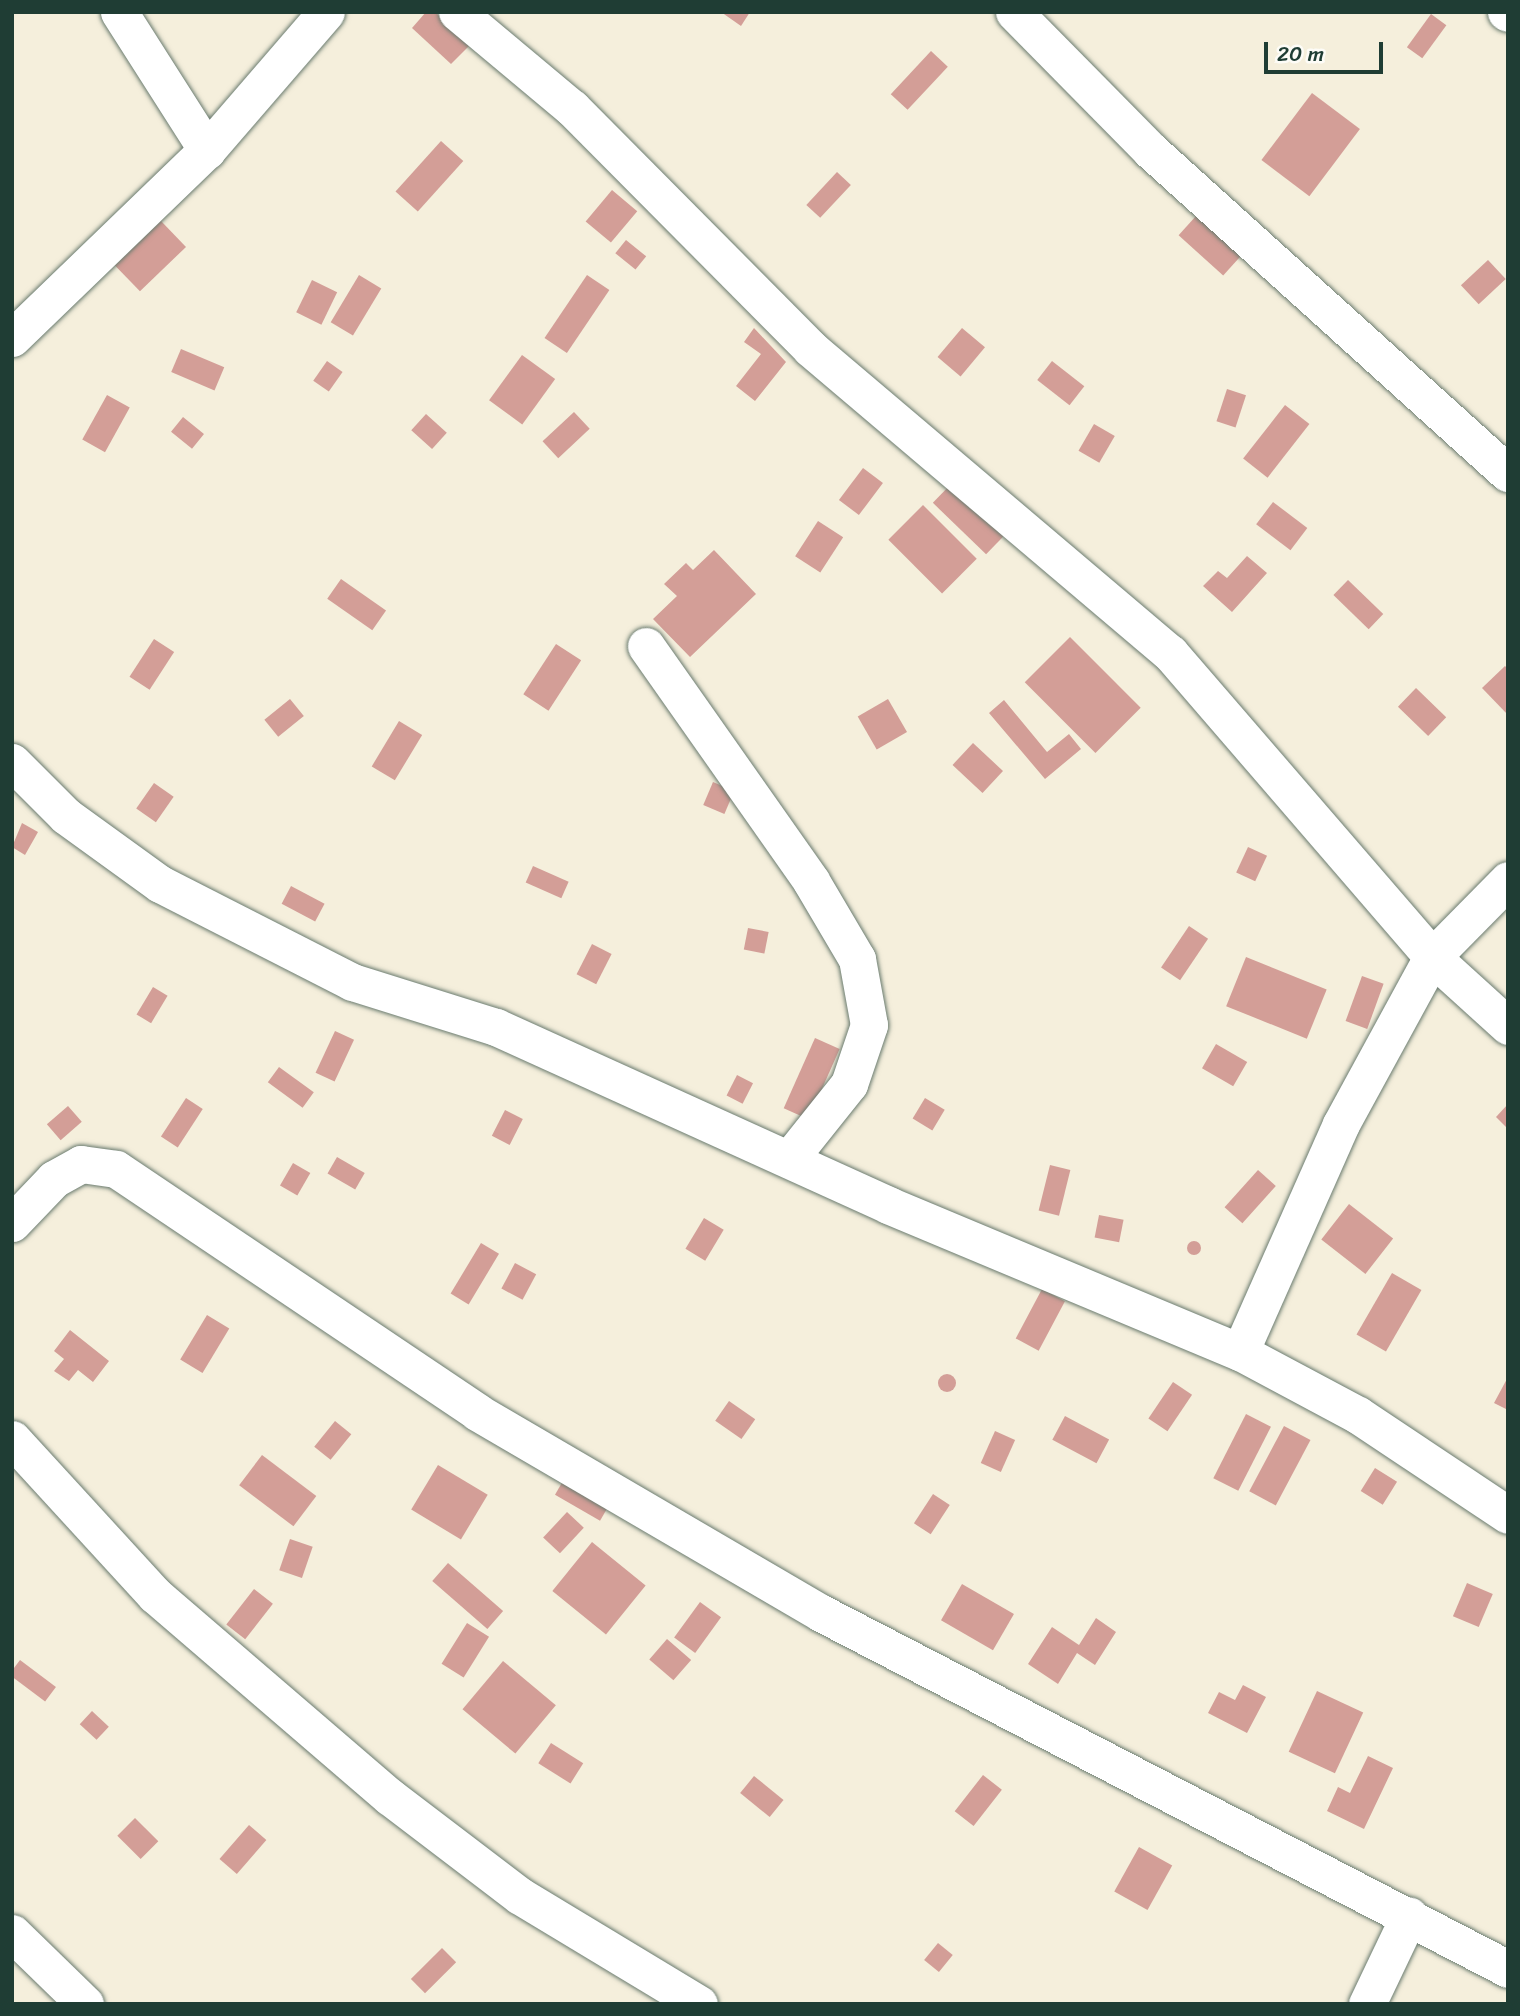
<!DOCTYPE html>
<style>
body{margin:0}
#map{position:relative;width:1520px;height:2016px;overflow:hidden;background:#f5efdc;font-family:Sriracha,sans-serif}
div>[style]{position:absolute}
[style*='--x']{left:calc(var(--x)*1px);top:calc(var(--y)*1px);width:calc(var(--w)*1px);rotate:calc(var(--a)*1deg)}
.building>*{inset:0;background:#d39e97;transform-origin:0 0}
.round{border-radius:50%}
.roads{filter:drop-shadow(0 0 2px #6a7b6f) drop-shadow(0 0 2px #6a7b6f)}
.minor>*{height:37px;margin:-18.5px;padding:0 18.5px;transform-origin:18.5px;border-radius:18.5px;background:#fff}
span{translate:-50% -50%;white-space:nowrap;text-align:center;line-height:1.15;-webkit-text-stroke:6px #fdfcf7;paint-order:stroke}
.frame{position:absolute;inset:0;border:14px solid #1f3d34;pointer-events:none}
.scale{position:absolute;left:1264px;top:42px;width:119px;height:32px;box-sizing:border-box;border:4px solid #1f3d34;border-top:0;padding-left:9px;font-size:21px;line-height:24px;white-space:nowrap;color:#1f3d34;-webkit-text-stroke:5px #fdfcf7;paint-order:stroke}
</style>
<div id="map">
<div class="building">
<i style="clip-path:polygon(426px 12px,435px 12px,470px 45px,451px 64px,412px 28px)"></i>
<i style="clip-path:polygon(721px 12px,750px 12px,741px 26px)"></i>
<i style="left:1431px;top:14px;width:19px;height:41px;rotate:36deg"></i>
<i style="left:931px;top:51px;width:23px;height:59px;rotate:43deg"></i>
<i style="left:1312px;top:93px;width:60px;height:84px;rotate:37deg"></i>
<i style="left:441px;top:141px;width:30px;height:68px;rotate:42deg"></i>
<i style="left:837px;top:172px;width:19px;height:45px;rotate:43deg"></i>
<i style="left:612px;top:190px;width:33px;height:41px;rotate:40deg"></i>
<i style="left:1196px;top:216px;width:60px;height:26px;rotate:42deg"></i>
<i style="left:161px;top:221px;width:36px;height:64px;rotate:46deg"></i>
<i style="left:626px;top:240px;width:26px;height:17px;rotate:39deg"></i>
<i style="left:1488px;top:260px;width:26px;height:37px;rotate:47deg"></i>
<i style="left:359px;top:275px;width:26px;height:55px;rotate:31deg"></i>
<i style="left:587px;top:275px;width:27px;height:76px;rotate:34deg"></i>
<i style="left:312px;top:280px;width:28px;height:36px;rotate:26deg"></i>
<i style="clip-path:polygon(754px 328px,786px 362px,755px 401px,736px 386px,761px 354px,744px 342px)"></i>
<i style="left:962px;top:328px;width:30px;height:38px;rotate:40deg"></i>
<i style="left:181px;top:349px;width:47px;height:25px;rotate:23deg"></i>
<i style="left:522px;top:355px;width:41px;height:56px;rotate:36deg"></i>
<i style="left:327px;top:361px;width:19px;height:24px;rotate:35deg"></i>
<i style="left:1052px;top:361px;width:41px;height:24px;rotate:38deg"></i>
<i style="left:1227px;top:389px;width:20px;height:34px;rotate:18deg"></i>
<i style="left:107px;top:395px;width:26px;height:51px;rotate:29deg"></i>
<i style="left:1285px;top:405px;width:31px;height:68px;rotate:38deg"></i>
<i style="left:574px;top:412px;width:23px;height:43px;rotate:47deg"></i>
<i style="left:426px;top:414px;width:28px;height:22px;rotate:42deg"></i>
<i style="left:183px;top:417px;width:27px;height:19px;rotate:39deg"></i>
<i style="left:1094px;top:424px;width:24px;height:31px;rotate:30deg"></i>
<i style="left:863px;top:468px;width:25px;height:40px;rotate:37deg"></i>
<i style="left:953px;top:482px;width:74px;height:29px;rotate:44deg"></i>
<i style="left:1273px;top:502px;width:43px;height:28px;rotate:37deg"></i>
<i style="left:923px;top:505px;width:76px;height:49px;rotate:45deg"></i>
<i style="left:818px;top:521px;width:30px;height:42px;rotate:33deg"></i>
<i style="clip-path:polygon(714px 550px,756px 594px,690px 657px,653px 619px,677px 596px,664px 584px,686px 563px,693px 570px)"></i>
<i style="clip-path:polygon(1247px 556px,1267px 573px,1232px 612px,1203px 586px,1218px 571px,1227px 578px)"></i>
<i style="left:341px;top:579px;width:55px;height:24px;rotate:35deg"></i>
<i style="left:1348px;top:580px;width:49px;height:21px;rotate:44deg"></i>
<i style="left:1070px;top:637px;width:100px;height:64px;rotate:45deg"></i>
<i style="left:154px;top:639px;width:24px;height:45px;rotate:33deg"></i>
<i style="left:556px;top:644px;width:30px;height:60px;rotate:33deg"></i>
<i style="clip-path:polygon(1505px 666px,1508px 669px,1508px 715px,1482px 688px)"></i>
<i style="left:1416px;top:688px;width:42px;height:26px;rotate:44deg"></i>
<i style="left:290px;top:699px;width:22px;height:33px;rotate:51deg"></i>
<i style="left:888px;top:699px;width:38px;height:35px;rotate:60deg"></i>
<i style="clip-path:polygon(1004px 700px,1047px 752px,1069px 734px,1081px 749px,1045px 779px,989px 713px)"></i>
<i style="left:399px;top:721px;width:27px;height:53px;rotate:31deg"></i>
<i style="left:973px;top:743px;width:41px;height:30px;rotate:43deg"></i>
<i style="left:713px;top:782px;width:23px;height:25px;rotate:23deg"></i>
<i style="left:154px;top:783px;width:24px;height:31px;rotate:35deg"></i>
<i style="clip-path:polygon(22px 823px,38px 832px,25px 855px,12px 847px)"></i>
<i style="left:1248px;top:847px;width:21px;height:28px;rotate:25deg"></i>
<i style="left:533px;top:866px;width:39px;height:18px;rotate:24deg"></i>
<i style="left:291px;top:886px;width:38px;height:20px;rotate:28deg"></i>
<i style="left:1189px;top:926px;width:23px;height:50px;rotate:34deg"></i>
<i style="left:748px;top:928px;width:21px;height:22px;rotate:11deg"></i>
<i style="left:592px;top:944px;width:22px;height:34px;rotate:27deg"></i>
<i style="left:1246px;top:957px;width:87px;height:53px;rotate:22deg"></i>
<i style="left:1362px;top:976px;width:23px;height:48px;rotate:20deg"></i>
<i style="left:153px;top:987px;width:17px;height:32px;rotate:31deg"></i>
<i style="left:335px;top:1031px;width:21px;height:46px;rotate:25deg"></i>
<i style="left:815px;top:1038px;width:27px;height:77px;rotate:24deg"></i>
<i style="left:1216px;top:1044px;width:36px;height:28px;rotate:30deg"></i>
<i style="left:279px;top:1067px;width:43px;height:19px;rotate:36deg"></i>
<i style="left:737px;top:1075px;width:18px;height:23px;rotate:27deg"></i>
<i style="left:186px;top:1098px;width:20px;height:46px;rotate:33deg"></i>
<i style="left:925px;top:1098px;width:23px;height:24px;rotate:31deg"></i>
<i style="clip-path:polygon(1508px 1104px,1508px 1129px,1496px 1117px)"></i>
<i style="left:68px;top:1106px;width:21px;height:28px;rotate:49deg"></i>
<i style="left:505px;top:1110px;width:20px;height:29px;rotate:27deg"></i>
<i style="left:337px;top:1157px;width:32px;height:19px;rotate:30deg"></i>
<i style="left:293px;top:1163px;width:20px;height:26px;rotate:30deg"></i>
<i style="left:1050px;top:1165px;width:21px;height:47px;rotate:14deg"></i>
<i style="left:1258px;top:1170px;width:24px;height:50px;rotate:42deg"></i>
<i style="left:1349px;top:1204px;width:56px;height:45px;rotate:38deg"></i>
<i style="left:1099px;top:1215px;width:25px;height:23px;rotate:11deg"></i>
<i style="left:704px;top:1218px;width:23px;height:36px;rotate:31deg"></i>
<i class="round" style="left:1187px;top:1241px;width:14px;height:14px"></i>
<i style="left:481px;top:1243px;width:21px;height:59px;rotate:31deg"></i>
<i style="left:515px;top:1263px;width:24px;height:29px;rotate:28deg"></i>
<i style="left:1392px;top:1273px;width:34px;height:71px;rotate:30deg"></i>
<i style="left:1042px;top:1289px;width:26px;height:56px;rotate:28deg"></i>
<i style="left:207px;top:1315px;width:26px;height:52px;rotate:31deg"></i>
<i style="clip-path:polygon(70px 1330px,109px 1361px,93px 1382px,78px 1370px,69px 1381px,54px 1371px,64px 1359px,54px 1351px)"></i>
<i class="round" style="left:938px;top:1374px;width:18px;height:18px"></i>
<i style="clip-path:polygon(1508px 1377px,1508px 1410px,1494px 1403px)"></i>
<i style="left:1173px;top:1382px;width:23px;height:44px;rotate:34deg"></i>
<i style="left:729px;top:1401px;width:32px;height:24px;rotate:35deg"></i>
<i style="left:1246px;top:1414px;width:28px;height:72px;rotate:27deg"></i>
<i style="left:1065px;top:1416px;width:50px;height:27px;rotate:28deg"></i>
<i style="left:335px;top:1421px;width:21px;height:33px;rotate:39deg"></i>
<i style="left:1284px;top:1426px;width:30px;height:74px;rotate:28deg"></i>
<i style="left:995px;top:1431px;width:22px;height:35px;rotate:24deg"></i>
<i style="left:262px;top:1455px;width:68px;height:38px;rotate:37deg"></i>
<i style="left:438px;top:1465px;width:58px;height:52px;rotate:31deg"></i>
<i style="left:1375px;top:1468px;width:26px;height:27px;rotate:32deg"></i>
<i style="left:567px;top:1474px;width:52px;height:24px;rotate:30deg"></i>
<i style="left:933px;top:1494px;width:20px;height:35px;rotate:33deg"></i>
<i style="left:567px;top:1512px;width:23px;height:35px;rotate:43deg"></i>
<i style="left:290px;top:1539px;width:24px;height:33px;rotate:19deg"></i>
<i style="left:592px;top:1542px;width:69px;height:63px;rotate:39deg"></i>
<i style="left:448px;top:1563px;width:73px;height:24px;rotate:41deg"></i>
<i style="left:1467px;top:1583px;width:28px;height:36px;rotate:23deg"></i>
<i style="left:962px;top:1584px;width:60px;height:42px;rotate:30deg"></i>
<i style="left:254px;top:1589px;width:24px;height:45px;rotate:38deg"></i>
<i style="left:700px;top:1602px;width:26px;height:44px;rotate:36deg"></i>
<i style="clip-path:polygon(1096px 1618px,1116px 1632px,1095px 1665px,1077px 1653px,1058px 1684px,1028px 1664px,1052px 1627px,1079px 1645px)"></i>
<i style="left:467px;top:1623px;width:26px;height:48px;rotate:32deg"></i>
<i style="left:667px;top:1639px;width:32px;height:27px;rotate:41deg"></i>
<i style="left:20px;top:1660px;width:45px;height:18px;rotate:37deg"></i>
<i style="left:503px;top:1661px;width:69px;height:63px;rotate:40deg"></i>
<i style="clip-path:polygon(1243px 1685px,1266px 1697px,1247px 1733px,1208px 1713px,1219px 1692px,1235px 1700px)"></i>
<i style="left:1317px;top:1691px;width:51px;height:67px;rotate:25deg"></i>
<i style="left:92px;top:1711px;width:23px;height:18px;rotate:43deg"></i>
<i style="left:551px;top:1743px;width:38px;height:24px;rotate:32deg"></i>
<i style="clip-path:polygon(1368px 1756px,1393px 1768px,1364px 1829px,1327px 1811px,1338px 1787px,1350px 1793px)"></i>
<i style="left:983px;top:1775px;width:24px;height:46px;rotate:38deg"></i>
<i style="left:754px;top:1776px;width:38px;height:22px;rotate:39deg"></i>
<i style="left:135px;top:1818px;width:33px;height:25px;rotate:45deg"></i>
<i style="left:249px;top:1825px;width:23px;height:45px;rotate:41deg"></i>
<i style="left:1139px;top:1847px;width:38px;height:51px;rotate:29deg"></i>
<i style="left:938px;top:1943px;width:19px;height:22px;rotate:39deg"></i>
<i style="left:442px;top:1948px;width:20px;height:44px;rotate:45deg"></i>
</div>
<div class="roads">
<div class="minor">
<i style="--x:119;--y:12;--w:164;--a:57.5"></i>
<i style="--x:457;--y:12;--w:150;--a:39.9"></i>
<i style="--x:572;--y:108;--w:338;--a:45.2"></i>
<i style="--x:810;--y:348;--w:472;--a:40.3"></i>
<i style="--x:1170;--y:653;--w:401;--a:49.2"></i>
<i style="--x:1432;--y:957;--w:103;--a:42.2"></i>
<i style="--x:1014;--y:12;--w:194;--a:45.4"></i>
<i style="--x:1150;--y:150;--w:482;--a:42.1"></i>
<i style="--x:1506;--y:12;--w:2;--a:27"></i>
<i style="--x:12;--y:338;--w:271;--a:-44"></i>
<i style="--x:207;--y:150;--w:182;--a:-49.2"></i>
<i style="--x:646;--y:646;--w:287;--a:54.9"></i>
<i style="--x:811;--y:881;--w:91;--a:59.5"></i>
<i style="--x:857;--y:959;--w:67;--a:79.7"></i>
<i style="--x:869;--y:1025;--w:62;--a:108.7"></i>
<i style="--x:849;--y:1084;--w:95;--a:128.6"></i>
<i style="--x:12;--y:762;--w:76;--a:45"></i>
<i style="--x:66;--y:816;--w:116;--a:35.9"></i>
<i style="--x:160;--y:884;--w:216;--a:27"></i>
<i style="--x:352;--y:982;--w:151;--a:17.4"></i>
<i style="--x:496;--y:1027;--w:431;--a:24.4"></i>
<i style="--x:888;--y:1205;--w:381;--a:22.7"></i>
<i style="--x:1240;--y:1352;--w:134;--a:28.1"></i>
<i style="--x:1358;--y:1415;--w:180;--a:33.7"></i>
<i style="--x:12;--y:1223;--w:61;--a:-46.3"></i>
<i style="--x:54;--y:1179;--w:31;--a:-29"></i>
<i style="--x:81;--y:1164;--w:35;--a:8"></i>
<i style="--x:116;--y:1169;--w:435;--a:33.9"></i>
<i style="--x:477;--y:1412;--w:398;--a:30.3"></i>
<i style="--x:821;--y:1613;--w:774;--a:27.39"></i>
<i style="--x:1240;--y:1352;--w:249;--a:-66.1"></i>
<i style="--x:1341;--y:1124;--w:190;--a:-61.4"></i>
<i style="--x:1432;--y:957;--w:108;--a:-45.4"></i>
<i style="--x:12;--y:1439;--w:212;--a:47.5"></i>
<i style="--x:155;--y:1595;--w:310;--a:40.7"></i>
<i style="--x:390;--y:1797;--w:163;--a:37.3"></i>
<i style="--x:520;--y:1896;--w:209;--a:31.1"></i>
<i style="--x:12;--y:1933;--w:102;--a:44.2"></i>
<i style="--x:1367;--y:2004;--w:98;--a:-64.5"></i>
</div>
</div>
<div class="frame"></div>
<div class="scale">20 m</div>
</div>
